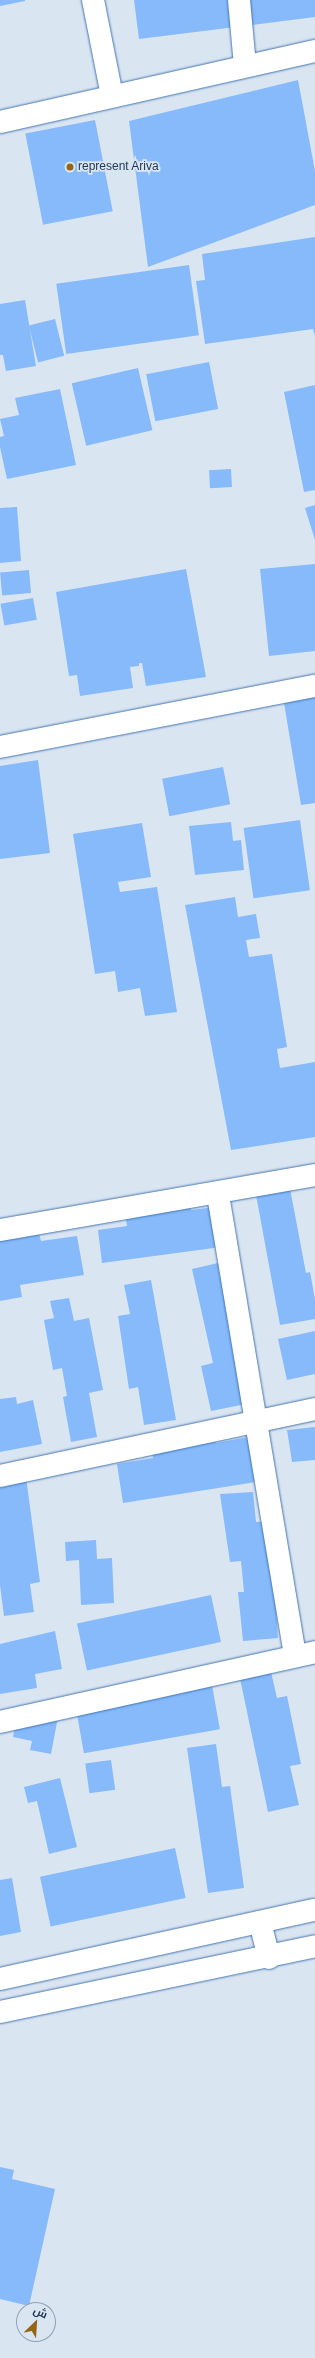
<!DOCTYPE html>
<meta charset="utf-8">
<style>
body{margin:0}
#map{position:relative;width:315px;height:2358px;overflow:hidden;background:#dae5f2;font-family:Arial,Cairo,sans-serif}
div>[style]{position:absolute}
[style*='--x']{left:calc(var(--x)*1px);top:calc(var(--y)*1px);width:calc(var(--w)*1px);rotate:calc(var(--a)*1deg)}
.building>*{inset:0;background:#86bafb;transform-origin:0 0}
.roads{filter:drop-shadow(0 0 1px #4375b1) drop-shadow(0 0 1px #4375b1)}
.minor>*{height:22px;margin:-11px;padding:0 11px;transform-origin:11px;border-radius:11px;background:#fff}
.dots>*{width:11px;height:11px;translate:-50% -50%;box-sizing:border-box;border:2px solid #dae5f2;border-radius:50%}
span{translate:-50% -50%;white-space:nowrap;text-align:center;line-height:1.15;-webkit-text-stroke:3.5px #dae5f2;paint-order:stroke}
.poi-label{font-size:12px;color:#243a54}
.left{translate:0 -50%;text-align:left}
.north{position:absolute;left:16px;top:2302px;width:40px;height:40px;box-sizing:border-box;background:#dae5f2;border:1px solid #91a1b3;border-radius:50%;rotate:25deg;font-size:11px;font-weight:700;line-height:16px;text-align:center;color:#243a54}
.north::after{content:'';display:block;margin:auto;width:14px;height:18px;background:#956515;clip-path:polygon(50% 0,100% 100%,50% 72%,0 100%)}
</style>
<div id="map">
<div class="building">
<i style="clip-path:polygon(0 0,25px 0,25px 1px,0 6px)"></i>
<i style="clip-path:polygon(134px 0,315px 0,315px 17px,139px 39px)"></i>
<i style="clip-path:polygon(298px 80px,315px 171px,315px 205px,148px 267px,129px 121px)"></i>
<i style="left:95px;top:120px;width:93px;height:71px;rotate:79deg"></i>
<i style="clip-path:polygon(315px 237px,315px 336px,313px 329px,205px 344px,196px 281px,205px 280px,202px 254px)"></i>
<i style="left:189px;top:265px;width:71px;height:134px;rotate:82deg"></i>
<i style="clip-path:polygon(25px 300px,36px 366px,6px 371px,3px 355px,0 355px,0 304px)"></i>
<i style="left:55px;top:319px;width:38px;height:27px;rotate:76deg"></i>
<i style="left:209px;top:362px;width:48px;height:64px;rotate:79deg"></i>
<i style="left:138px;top:368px;width:64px;height:68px;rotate:77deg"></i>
<i style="clip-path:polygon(315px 385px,315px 490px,304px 492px,284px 392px)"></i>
<i style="clip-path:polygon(60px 389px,76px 465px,7px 479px,0 447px,0 437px,4px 436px,0 419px,19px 415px,15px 398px)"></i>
<i style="left:231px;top:469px;width:18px;height:22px;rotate:87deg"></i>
<i style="clip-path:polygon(315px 505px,315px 540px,305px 508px)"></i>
<i style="clip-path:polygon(17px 507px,21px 561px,0 563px,0 508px)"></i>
<i style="clip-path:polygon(315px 564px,315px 651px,269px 656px,260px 569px)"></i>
<i style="clip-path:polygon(186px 569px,206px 677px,146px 686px,142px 663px,139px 663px,139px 666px,130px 667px,133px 688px,80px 696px,77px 675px,69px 676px,56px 592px)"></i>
<i style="left:29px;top:570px;width:23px;height:29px;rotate:85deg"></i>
<i style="left:33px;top:598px;width:22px;height:33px;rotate:80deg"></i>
<i style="clip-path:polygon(315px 686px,315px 803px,301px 805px,282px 691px)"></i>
<i style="clip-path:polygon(38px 760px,50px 853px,0 859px,0 766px)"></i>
<i style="left:223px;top:767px;width:38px;height:62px;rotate:79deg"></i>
<i style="left:300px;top:820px;width:71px;height:57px;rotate:82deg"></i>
<i style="clip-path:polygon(231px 822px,233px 841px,241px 840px,244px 870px,195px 875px,189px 826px)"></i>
<i style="clip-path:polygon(142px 823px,151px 877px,118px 882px,120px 892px,157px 887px,177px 1012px,145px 1016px,140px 988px,118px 992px,115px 971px,95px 974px,73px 834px)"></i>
<i style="clip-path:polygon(235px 897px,238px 917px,256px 914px,260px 938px,246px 940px,249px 957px,272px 954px,287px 1047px,277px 1049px,280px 1068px,315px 1062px,315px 1137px,231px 1150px,185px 905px)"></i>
<i style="clip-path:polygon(288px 1178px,306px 1273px,310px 1272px,315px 1299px,315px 1319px,280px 1325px,254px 1184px)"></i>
<i style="clip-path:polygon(189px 1200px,191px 1210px,224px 1206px,229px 1246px,102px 1263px,98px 1230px,127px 1226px,124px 1208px)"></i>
<i style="clip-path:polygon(39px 1234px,41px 1241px,77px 1236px,84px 1275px,20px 1285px,22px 1297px,0 1301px,0 1241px)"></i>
<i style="clip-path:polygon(218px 1263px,246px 1404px,211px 1411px,201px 1366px,213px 1363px,192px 1269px)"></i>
<i style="clip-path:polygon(151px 1280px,176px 1420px,144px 1425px,138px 1387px,129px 1389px,118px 1316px,130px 1314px,124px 1285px)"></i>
<i style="clip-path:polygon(69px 1298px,74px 1321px,89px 1318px,103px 1390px,89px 1393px,97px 1437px,71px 1442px,63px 1397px,67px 1396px,62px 1368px,53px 1370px,44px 1320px,54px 1318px,50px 1301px)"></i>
<i style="clip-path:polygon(315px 1331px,315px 1374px,287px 1380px,278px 1339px)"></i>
<i style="clip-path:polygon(16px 1397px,17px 1404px,33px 1400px,42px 1444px,0 1452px,0 1399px)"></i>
<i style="clip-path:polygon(315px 1427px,315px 1460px,292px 1462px,287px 1430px)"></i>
<i style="clip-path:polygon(254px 1436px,262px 1481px,123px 1503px,117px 1464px,153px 1458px,151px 1447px,214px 1437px,216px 1443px)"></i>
<i style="clip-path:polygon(26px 1477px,40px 1582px,30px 1584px,34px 1612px,4px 1616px,0 1585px,0 1481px)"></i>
<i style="clip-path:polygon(253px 1492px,256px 1522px,271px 1521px,278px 1638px,243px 1641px,238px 1592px,244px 1592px,241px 1561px,230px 1562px,220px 1494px)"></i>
<i style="clip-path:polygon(96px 1540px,97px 1559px,112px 1558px,114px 1603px,81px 1605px,79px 1560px,66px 1561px,65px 1542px)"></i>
<i style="left:211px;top:1595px;width:48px;height:137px;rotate:78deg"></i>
<i style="clip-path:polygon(55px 1631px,62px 1669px,35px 1674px,37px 1688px,0 1694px,0 1644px)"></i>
<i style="clip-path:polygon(269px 1663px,277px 1698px,287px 1696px,301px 1764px,290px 1766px,299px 1805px,268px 1812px,238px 1669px)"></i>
<i style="left:212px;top:1685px;width:45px;height:138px;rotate:80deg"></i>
<i style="clip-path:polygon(19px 1708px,58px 1717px,51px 1754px,30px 1750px,32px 1741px,13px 1737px)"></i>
<i style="clip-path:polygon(216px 1744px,222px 1787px,230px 1786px,244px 1888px,208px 1893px,187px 1748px)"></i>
<i style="left:111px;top:1760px;width:30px;height:26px;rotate:82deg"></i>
<i style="clip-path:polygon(60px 1778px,77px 1847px,49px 1854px,37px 1801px,28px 1803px,24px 1787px)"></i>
<i style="left:175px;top:1848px;width:51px;height:138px;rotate:78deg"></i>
<i style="clip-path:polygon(12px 1878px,21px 1932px,0 1936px,0 1880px)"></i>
<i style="clip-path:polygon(0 2167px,14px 2170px,12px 2179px,55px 2189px,29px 2306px,0 2299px)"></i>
</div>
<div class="roads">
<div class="minor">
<i style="--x:93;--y:0;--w:98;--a:78.8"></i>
<i style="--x:239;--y:0;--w:66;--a:84.8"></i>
<i style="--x:0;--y:122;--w:323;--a:-12.7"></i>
<i style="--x:0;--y:747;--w:321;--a:-11"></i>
<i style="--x:218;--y:1195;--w:467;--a:80.5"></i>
<i style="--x:0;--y:1230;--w:320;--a:-9.9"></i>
<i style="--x:0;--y:1476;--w:322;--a:-12"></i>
<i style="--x:0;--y:1722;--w:323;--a:-12.5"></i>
<i style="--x:260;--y:1922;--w:37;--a:76"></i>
<i style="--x:0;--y:1979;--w:322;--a:-12.4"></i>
<i style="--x:0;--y:2012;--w:322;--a:-11.8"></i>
</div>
</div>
<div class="dots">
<i style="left:70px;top:167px;background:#956515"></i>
</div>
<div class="poi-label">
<span class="left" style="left:78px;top:167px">represent Ariva</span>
</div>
<div class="north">ش</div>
</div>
